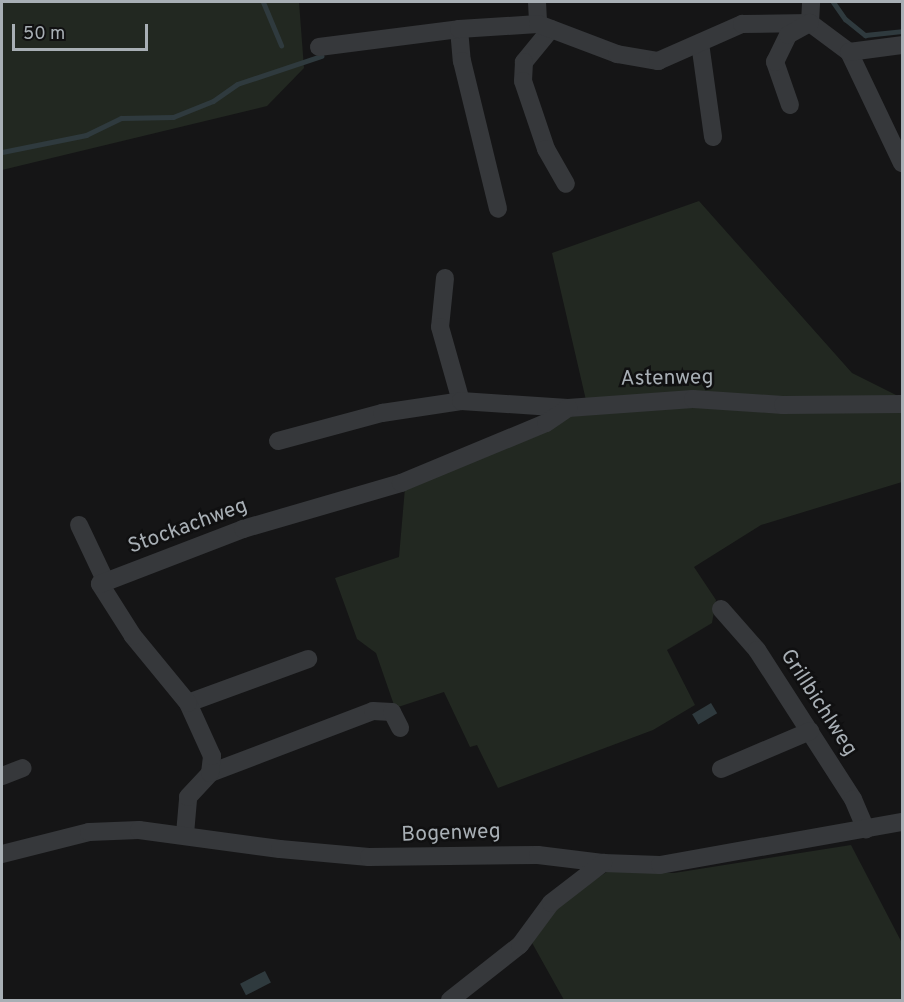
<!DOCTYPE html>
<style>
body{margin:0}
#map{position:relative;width:904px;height:1002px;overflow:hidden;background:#151516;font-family:Overpass,sans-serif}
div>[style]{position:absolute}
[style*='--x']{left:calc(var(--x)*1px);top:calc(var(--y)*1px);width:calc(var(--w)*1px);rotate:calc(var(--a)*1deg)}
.green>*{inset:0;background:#222821}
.water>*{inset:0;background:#2f3a3e;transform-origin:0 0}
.stream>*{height:5px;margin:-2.5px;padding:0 2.5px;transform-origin:2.5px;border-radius:2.5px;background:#2f3a3e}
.minor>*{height:18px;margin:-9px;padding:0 9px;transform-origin:9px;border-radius:9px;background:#36383b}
span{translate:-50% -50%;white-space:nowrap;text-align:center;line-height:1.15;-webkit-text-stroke:5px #101011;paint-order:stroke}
.street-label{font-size:21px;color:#a8afb5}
.frame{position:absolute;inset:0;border:3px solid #a8afb5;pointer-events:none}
.scale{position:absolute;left:12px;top:24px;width:136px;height:27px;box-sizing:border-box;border:3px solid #a8afb5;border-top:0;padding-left:8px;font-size:18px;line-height:21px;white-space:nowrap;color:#a8afb5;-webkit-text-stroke:4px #101011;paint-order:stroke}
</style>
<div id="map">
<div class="green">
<i style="clip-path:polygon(2px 2px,299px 2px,304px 68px,267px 106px,2px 170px)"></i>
<i style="clip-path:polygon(699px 201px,852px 373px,902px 398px,902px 482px,761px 525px,694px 567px,716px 600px,712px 623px,667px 650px,695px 705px,653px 730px,498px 788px,477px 745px,470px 747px,444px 692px,395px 708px,376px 653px,357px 639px,335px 578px,399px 557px,405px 488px,588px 409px,552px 253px)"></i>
<i style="clip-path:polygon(851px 845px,902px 943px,902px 1000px,564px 1000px,531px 941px,553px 908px,608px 871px,674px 873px)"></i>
</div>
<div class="water">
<i style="left:711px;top:703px;width:12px;height:22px;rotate:59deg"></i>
<i style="left:265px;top:971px;width:13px;height:28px;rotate:63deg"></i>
</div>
<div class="stream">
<i style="--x:263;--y:2;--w:47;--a:67.3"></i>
<i style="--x:833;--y:2;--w:21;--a:55"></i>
<i style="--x:845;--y:19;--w:26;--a:39"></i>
<i style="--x:865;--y:35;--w:37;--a:-6"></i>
<i style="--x:2;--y:152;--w:86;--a:-11.4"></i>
<i style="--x:86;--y:135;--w:39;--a:-26"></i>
<i style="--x:121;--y:118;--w:52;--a:-1.1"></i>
<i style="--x:173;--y:117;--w:43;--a:-21.8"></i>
<i style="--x:213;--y:101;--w:29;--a:-35"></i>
<i style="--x:237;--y:84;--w:89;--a:-18.4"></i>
</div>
<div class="minor">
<i style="--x:537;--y:2;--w:22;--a:87"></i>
<i style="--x:810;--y:23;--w:21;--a:-87"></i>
<i style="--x:459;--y:29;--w:32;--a:85"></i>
<i style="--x:462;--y:61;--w:152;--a:76.3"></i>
<i style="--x:551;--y:29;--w:43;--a:129.3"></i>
<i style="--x:524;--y:62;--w:19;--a:93"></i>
<i style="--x:523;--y:81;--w:72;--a:71.3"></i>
<i style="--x:546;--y:149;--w:40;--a:60.3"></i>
<i style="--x:700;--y:43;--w:95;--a:82.1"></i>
<i style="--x:319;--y:47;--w:141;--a:-7.3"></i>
<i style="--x:459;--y:29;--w:79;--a:-3.6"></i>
<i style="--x:538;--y:24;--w:85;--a:20.8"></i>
<i style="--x:617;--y:54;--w:42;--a:9.7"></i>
<i style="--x:658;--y:61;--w:92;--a:-23.8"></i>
<i style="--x:742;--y:24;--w:68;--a:-0.8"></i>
<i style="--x:810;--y:23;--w:49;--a:36.6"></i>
<i style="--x:849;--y:52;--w:123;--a:64.5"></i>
<i style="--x:849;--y:52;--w:53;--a:-7.5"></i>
<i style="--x:790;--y:105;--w:46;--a:-109.2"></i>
<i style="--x:775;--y:62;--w:30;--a:-64"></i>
<i style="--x:788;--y:35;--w:25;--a:-29"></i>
<i style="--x:445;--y:278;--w:49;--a:95.8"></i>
<i style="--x:440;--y:327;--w:77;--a:74.2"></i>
<i style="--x:278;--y:441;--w:108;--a:-15.1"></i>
<i style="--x:382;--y:413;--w:80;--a:-8.6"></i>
<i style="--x:461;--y:401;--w:107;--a:3.7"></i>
<i style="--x:568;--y:408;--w:125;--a:-4.1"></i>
<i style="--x:693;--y:399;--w:90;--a:3.8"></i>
<i style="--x:783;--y:405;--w:119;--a:-0.5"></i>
<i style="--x:79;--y:525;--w:63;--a:64.7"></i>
<i style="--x:721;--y:609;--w:55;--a:48.7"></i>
<i style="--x:757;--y:650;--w:177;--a:57.2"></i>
<i style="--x:853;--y:799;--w:33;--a:67"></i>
<i style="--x:188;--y:703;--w:128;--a:-20.1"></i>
<i style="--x:721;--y:769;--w:97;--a:-23.1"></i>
<i style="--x:210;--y:773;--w:174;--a:-20.8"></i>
<i style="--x:373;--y:711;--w:19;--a:3"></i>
<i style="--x:392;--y:712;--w:18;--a:63"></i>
<i style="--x:2;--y:776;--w:22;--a:-21"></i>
<i style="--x:185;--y:834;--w:37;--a:-85"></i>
<i style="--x:188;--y:797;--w:33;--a:-47"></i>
<i style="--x:210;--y:773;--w:17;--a:-83"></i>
<i style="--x:212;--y:756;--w:58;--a:-114.4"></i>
<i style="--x:188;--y:703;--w:87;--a:-129.4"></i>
<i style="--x:133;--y:636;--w:62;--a:-122.4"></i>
<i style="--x:100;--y:584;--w:153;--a:-21"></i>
<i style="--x:243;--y:529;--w:165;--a:-16.2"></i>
<i style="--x:401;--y:483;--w:157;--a:-22.5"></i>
<i style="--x:546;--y:423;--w:27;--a:-34"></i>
<i style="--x:2;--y:854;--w:90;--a:-14.2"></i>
<i style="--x:89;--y:832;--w:50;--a:-2.3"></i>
<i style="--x:139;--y:830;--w:142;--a:7.7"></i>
<i style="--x:280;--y:849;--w:89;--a:5.1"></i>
<i style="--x:369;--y:857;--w:169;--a:-0.7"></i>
<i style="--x:538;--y:855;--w:65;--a:7"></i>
<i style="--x:603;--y:863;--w:57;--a:2"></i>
<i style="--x:660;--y:865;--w:246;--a:-10.1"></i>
<i style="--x:450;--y:1000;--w:89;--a:-38.2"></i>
<i style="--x:520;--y:945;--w:52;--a:-53.6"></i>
<i style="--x:551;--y:903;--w:66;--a:-37.6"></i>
</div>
<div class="street-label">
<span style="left:667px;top:379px;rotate:-1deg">Astenweg</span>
<span style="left:188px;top:527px;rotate:-20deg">Stockachweg</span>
<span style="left:818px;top:703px;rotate:57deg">Grillbichlweg</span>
<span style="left:451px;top:834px;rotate:-2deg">Bogenweg</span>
</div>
<div class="frame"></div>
<div class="scale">50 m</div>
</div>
